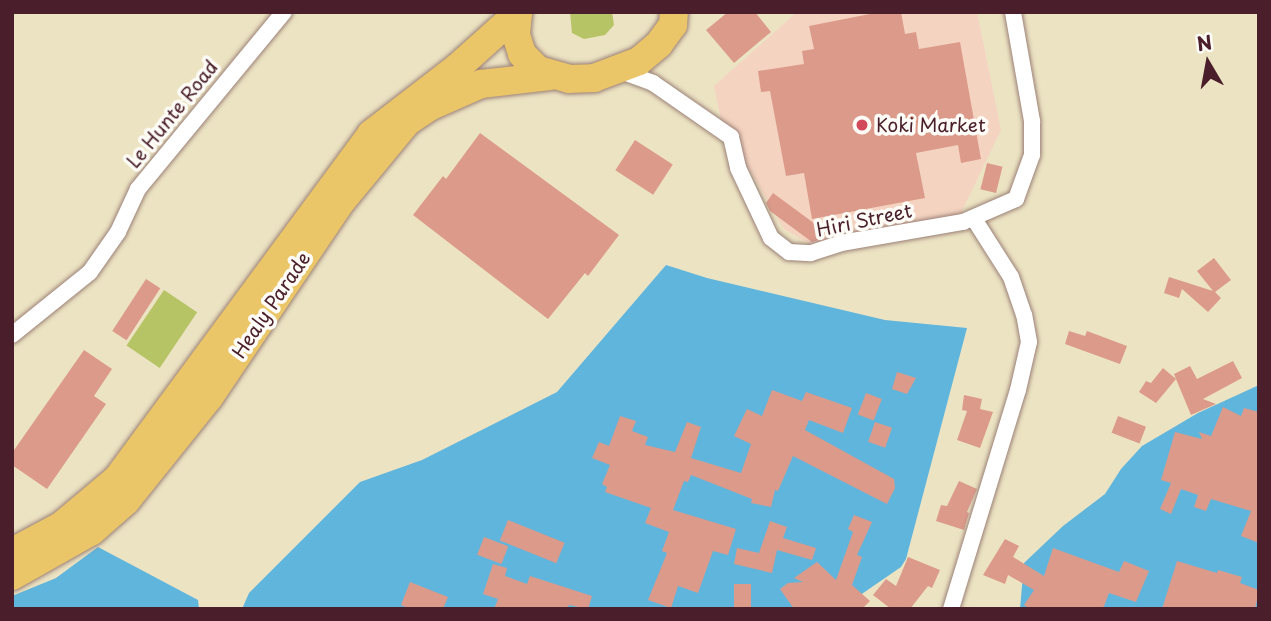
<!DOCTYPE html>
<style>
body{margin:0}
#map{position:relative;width:1271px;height:621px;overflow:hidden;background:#ece3c3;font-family:"Playpen Sans",sans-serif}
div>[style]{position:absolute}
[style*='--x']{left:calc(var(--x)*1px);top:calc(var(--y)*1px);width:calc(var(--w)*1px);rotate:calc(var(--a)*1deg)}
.built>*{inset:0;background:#f4d3c0}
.green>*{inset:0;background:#b6c466;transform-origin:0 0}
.water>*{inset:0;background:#60b5dc}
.building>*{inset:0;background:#dc9a8b;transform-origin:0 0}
.roads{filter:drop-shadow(0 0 2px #9b8177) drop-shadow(0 0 2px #9b8177)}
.minor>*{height:16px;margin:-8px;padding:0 8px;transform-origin:8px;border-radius:8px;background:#fff}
.trunk>*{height:28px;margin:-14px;padding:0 14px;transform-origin:14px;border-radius:14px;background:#ebc669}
.dots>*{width:19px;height:19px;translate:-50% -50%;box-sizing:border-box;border:4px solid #fdfcf7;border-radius:50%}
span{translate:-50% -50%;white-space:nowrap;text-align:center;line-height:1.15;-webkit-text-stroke:7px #fdfcf7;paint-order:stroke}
.street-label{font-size:19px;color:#4a1f2b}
.poi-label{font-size:19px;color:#4a1f2b}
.left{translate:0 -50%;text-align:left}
.frame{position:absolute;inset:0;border:14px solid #4a1f2b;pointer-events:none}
.north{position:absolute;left:1173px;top:28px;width:70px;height:70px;-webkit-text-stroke:5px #fdfcf7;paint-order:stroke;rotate:350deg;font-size:19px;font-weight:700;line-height:28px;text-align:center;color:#4a1f2b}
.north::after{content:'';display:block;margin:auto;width:24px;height:32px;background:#4a1f2b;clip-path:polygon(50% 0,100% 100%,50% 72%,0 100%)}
</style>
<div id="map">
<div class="built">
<i style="clip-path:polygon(797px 12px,977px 12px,1001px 130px,958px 219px,810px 244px,784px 229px,721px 120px,714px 86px)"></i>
</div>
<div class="green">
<i style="clip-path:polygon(570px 12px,612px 12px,614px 25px,605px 35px,584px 39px,572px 33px)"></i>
<i style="left:164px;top:290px;width:40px;height:67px;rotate:34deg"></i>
</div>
<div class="water">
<i style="clip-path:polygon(666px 265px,707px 278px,885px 320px,967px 328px,906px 559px,901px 567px,840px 609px,242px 609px,249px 593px,360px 482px,422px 460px,557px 392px)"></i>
<i style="clip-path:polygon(1259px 385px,1259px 609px,1020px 609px,1024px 563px,1063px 526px,1105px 494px,1121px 469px,1142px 446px,1198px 413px)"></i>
<i style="clip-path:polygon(98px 547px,198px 600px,199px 609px,12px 609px,12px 596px,56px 578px)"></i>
</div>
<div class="building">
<i style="clip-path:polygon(728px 12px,755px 12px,771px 32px,734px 63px,706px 30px)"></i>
<i style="clip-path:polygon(880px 12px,901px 12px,905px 34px,916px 32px,919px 49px,960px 42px,981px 159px,961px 163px,958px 145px,916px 153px,925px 198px,812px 219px,804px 173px,786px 176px,770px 91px,761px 92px,758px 71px,804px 64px,802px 51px,814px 49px,809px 26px)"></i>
<i style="clip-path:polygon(480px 133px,619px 235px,588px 276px,585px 273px,548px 319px,413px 215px,443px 176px,446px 179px)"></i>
<i style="left:635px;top:140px;width:45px;height:36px;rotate:33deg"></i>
<i style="left:987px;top:163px;width:16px;height:27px;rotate:14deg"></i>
<i style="clip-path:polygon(773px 193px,826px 232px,821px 239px,812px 242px,770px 211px,766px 203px)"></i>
<i style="clip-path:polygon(1214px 258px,1231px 280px,1215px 292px,1221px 298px,1208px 312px,1182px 289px,1179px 298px,1164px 293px,1169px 277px,1213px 291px,1197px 271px)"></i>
<i style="left:146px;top:279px;width:17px;height:62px;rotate:33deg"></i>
<i style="clip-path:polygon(1069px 331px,1085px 336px,1087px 331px,1127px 346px,1120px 364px,1065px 344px)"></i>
<i style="clip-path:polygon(84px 350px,112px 369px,94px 396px,106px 404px,47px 489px,12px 465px,12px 453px)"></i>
<i style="clip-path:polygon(1233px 361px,1242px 378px,1203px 399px,1216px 404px,1191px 415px,1176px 379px,1156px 403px,1139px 392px,1146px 381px,1151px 383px,1163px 368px,1176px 379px,1174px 374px,1190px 366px,1197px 379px)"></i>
<i style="clip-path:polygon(897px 372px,916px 378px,907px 394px,892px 389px)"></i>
<i style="clip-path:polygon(772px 390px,802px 401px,806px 392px,852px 408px,843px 433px,809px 420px,805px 430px,894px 479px,895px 488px,887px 504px,793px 456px,778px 491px,775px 490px,771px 507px,751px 503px,752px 499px,691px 475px,688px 482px,684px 481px,673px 510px,736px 529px,728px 555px,713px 551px,698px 593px,678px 586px,671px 608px,648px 600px,667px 553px,662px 551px,669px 532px,645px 523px,651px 508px,605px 492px,607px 487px,602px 484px,610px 465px,592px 458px,599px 442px,609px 446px,620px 416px,636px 421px,632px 431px,648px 437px,645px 445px,675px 452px,687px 422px,701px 427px,691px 458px,741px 473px,751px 444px,734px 436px,747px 409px,762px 416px)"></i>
<i style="left:866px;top:393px;width:17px;height:23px;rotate:21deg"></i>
<i style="clip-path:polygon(964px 395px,982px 399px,980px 409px,993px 412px,980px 448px,957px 440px,967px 411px,962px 410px)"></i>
<i style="clip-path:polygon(1223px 407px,1241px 416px,1244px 408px,1259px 412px,1259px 543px,1241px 536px,1251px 511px,1211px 499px,1206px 511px,1194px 507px,1198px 495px,1181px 489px,1171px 514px,1160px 509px,1171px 483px,1161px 480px,1175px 432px,1202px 439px,1199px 432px,1211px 436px)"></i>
<i style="left:1118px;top:416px;width:30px;height:18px;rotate:21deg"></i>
<i style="left:875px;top:422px;width:18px;height:21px;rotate:19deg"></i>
<i style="clip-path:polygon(959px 481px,977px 489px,967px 512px,969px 513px,964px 530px,936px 521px,941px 505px,947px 506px)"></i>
<i style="clip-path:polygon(854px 515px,872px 522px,857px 555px,862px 557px,852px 585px,870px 601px,862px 609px,794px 609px,780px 589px,788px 583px,803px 582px,794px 578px,817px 562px,836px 580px,853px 532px,848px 529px)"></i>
<i style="left:508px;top:520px;width:61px;height:22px;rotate:22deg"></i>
<i style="clip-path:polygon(770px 521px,787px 527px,783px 538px,816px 548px,812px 560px,777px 550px,772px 573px,734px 564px,737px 548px,759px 553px)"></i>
<i style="left:484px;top:537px;width:26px;height:19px;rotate:21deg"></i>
<i style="clip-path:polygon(1005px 539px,1019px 546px,1013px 557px,1044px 576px,1053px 548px,1119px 572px,1124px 561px,1149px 571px,1136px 602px,1109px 593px,1103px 609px,1030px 609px,1024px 605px,1034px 590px,1008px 575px,1005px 584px,983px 575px)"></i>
<i style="clip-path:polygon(908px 557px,940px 570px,932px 588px,928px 586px,910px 609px,891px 609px,873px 595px,886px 579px,896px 586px)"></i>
<i style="clip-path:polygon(1177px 561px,1217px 573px,1218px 570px,1242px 577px,1240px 583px,1259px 590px,1255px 609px,1162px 609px)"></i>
<i style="clip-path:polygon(493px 564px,507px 568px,505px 576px,527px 584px,530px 576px,592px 596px,588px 609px,569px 605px,567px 609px,494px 609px,498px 599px,483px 594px)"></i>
<i style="clip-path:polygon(410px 582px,448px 597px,443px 609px,410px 609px,401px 605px)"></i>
<i style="left:734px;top:584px;width:17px;height:25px"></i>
</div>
<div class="roads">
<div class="minor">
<i style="--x:618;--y:70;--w:37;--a:20"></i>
<i style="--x:653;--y:83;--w:95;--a:34.7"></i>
<i style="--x:731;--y:137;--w:32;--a:77"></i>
<i style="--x:738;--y:168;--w:77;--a:64.8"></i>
<i style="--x:771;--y:238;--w:23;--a:38"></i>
<i style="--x:789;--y:252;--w:22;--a:3"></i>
<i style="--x:811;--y:253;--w:32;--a:-18"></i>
<i style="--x:841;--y:243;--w:124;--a:-9.8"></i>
<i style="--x:963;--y:222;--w:58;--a:-23.5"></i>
<i style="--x:1016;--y:199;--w:47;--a:-70"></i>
<i style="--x:1032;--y:155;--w:34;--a:-90"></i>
<i style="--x:1032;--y:121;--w:111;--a:-99.9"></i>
<i style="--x:12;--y:335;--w:100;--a:-38.9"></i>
<i style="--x:90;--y:272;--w:49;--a:-55"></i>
<i style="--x:118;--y:232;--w:47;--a:-65.1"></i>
<i style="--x:138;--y:189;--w:229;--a:-50.5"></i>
<i style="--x:951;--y:609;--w:229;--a:-73"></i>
<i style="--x:1018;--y:390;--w:49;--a:-77.1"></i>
<i style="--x:1029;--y:342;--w:27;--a:-100"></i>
<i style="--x:1024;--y:315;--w:40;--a:-108.9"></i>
<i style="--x:1011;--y:277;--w:69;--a:-122.5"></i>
</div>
<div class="trunk">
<i style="--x:518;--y:12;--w:23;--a:95"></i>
<i style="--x:516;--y:35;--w:20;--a:72"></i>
<i style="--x:522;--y:54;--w:23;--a:45"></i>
<i style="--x:538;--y:70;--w:32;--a:16"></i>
<i style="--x:569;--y:79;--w:25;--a:-2"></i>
<i style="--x:594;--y:78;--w:48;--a:-20.7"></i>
<i style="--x:639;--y:61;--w:26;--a:-40"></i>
<i style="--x:659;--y:44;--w:24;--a:-54"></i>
<i style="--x:673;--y:25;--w:13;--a:-86"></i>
<i style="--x:12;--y:552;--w:55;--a:-28"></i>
<i style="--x:61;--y:526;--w:73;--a:-40"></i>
<i style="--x:117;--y:479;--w:428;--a:-53.6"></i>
<i style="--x:371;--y:134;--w:110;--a:-37.6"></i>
<i style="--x:458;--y:67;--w:81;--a:-42"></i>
<i style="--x:12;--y:576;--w:92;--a:-29.4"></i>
<i style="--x:92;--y:531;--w:45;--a:-41.4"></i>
<i style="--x:126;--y:501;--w:134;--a:-51.3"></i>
<i style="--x:210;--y:396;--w:233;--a:-56"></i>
<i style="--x:340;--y:203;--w:105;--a:-50.4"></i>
<i style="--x:407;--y:122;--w:27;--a:-34"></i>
<i style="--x:429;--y:107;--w:57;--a:-23.9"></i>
<i style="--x:481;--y:84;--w:69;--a:-6.6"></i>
</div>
</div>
<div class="dots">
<i style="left:862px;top:125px;background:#d1495b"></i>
</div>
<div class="street-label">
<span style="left:172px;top:114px;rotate:-51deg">Le Hunte Road</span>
<span style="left:864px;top:220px;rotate:-12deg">Hiri Street</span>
<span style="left:271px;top:305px;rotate:-56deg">Healy Parade</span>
</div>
<div class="poi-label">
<span class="left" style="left:876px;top:125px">Koki Market</span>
</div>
<div class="frame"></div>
<div class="north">N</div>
</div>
